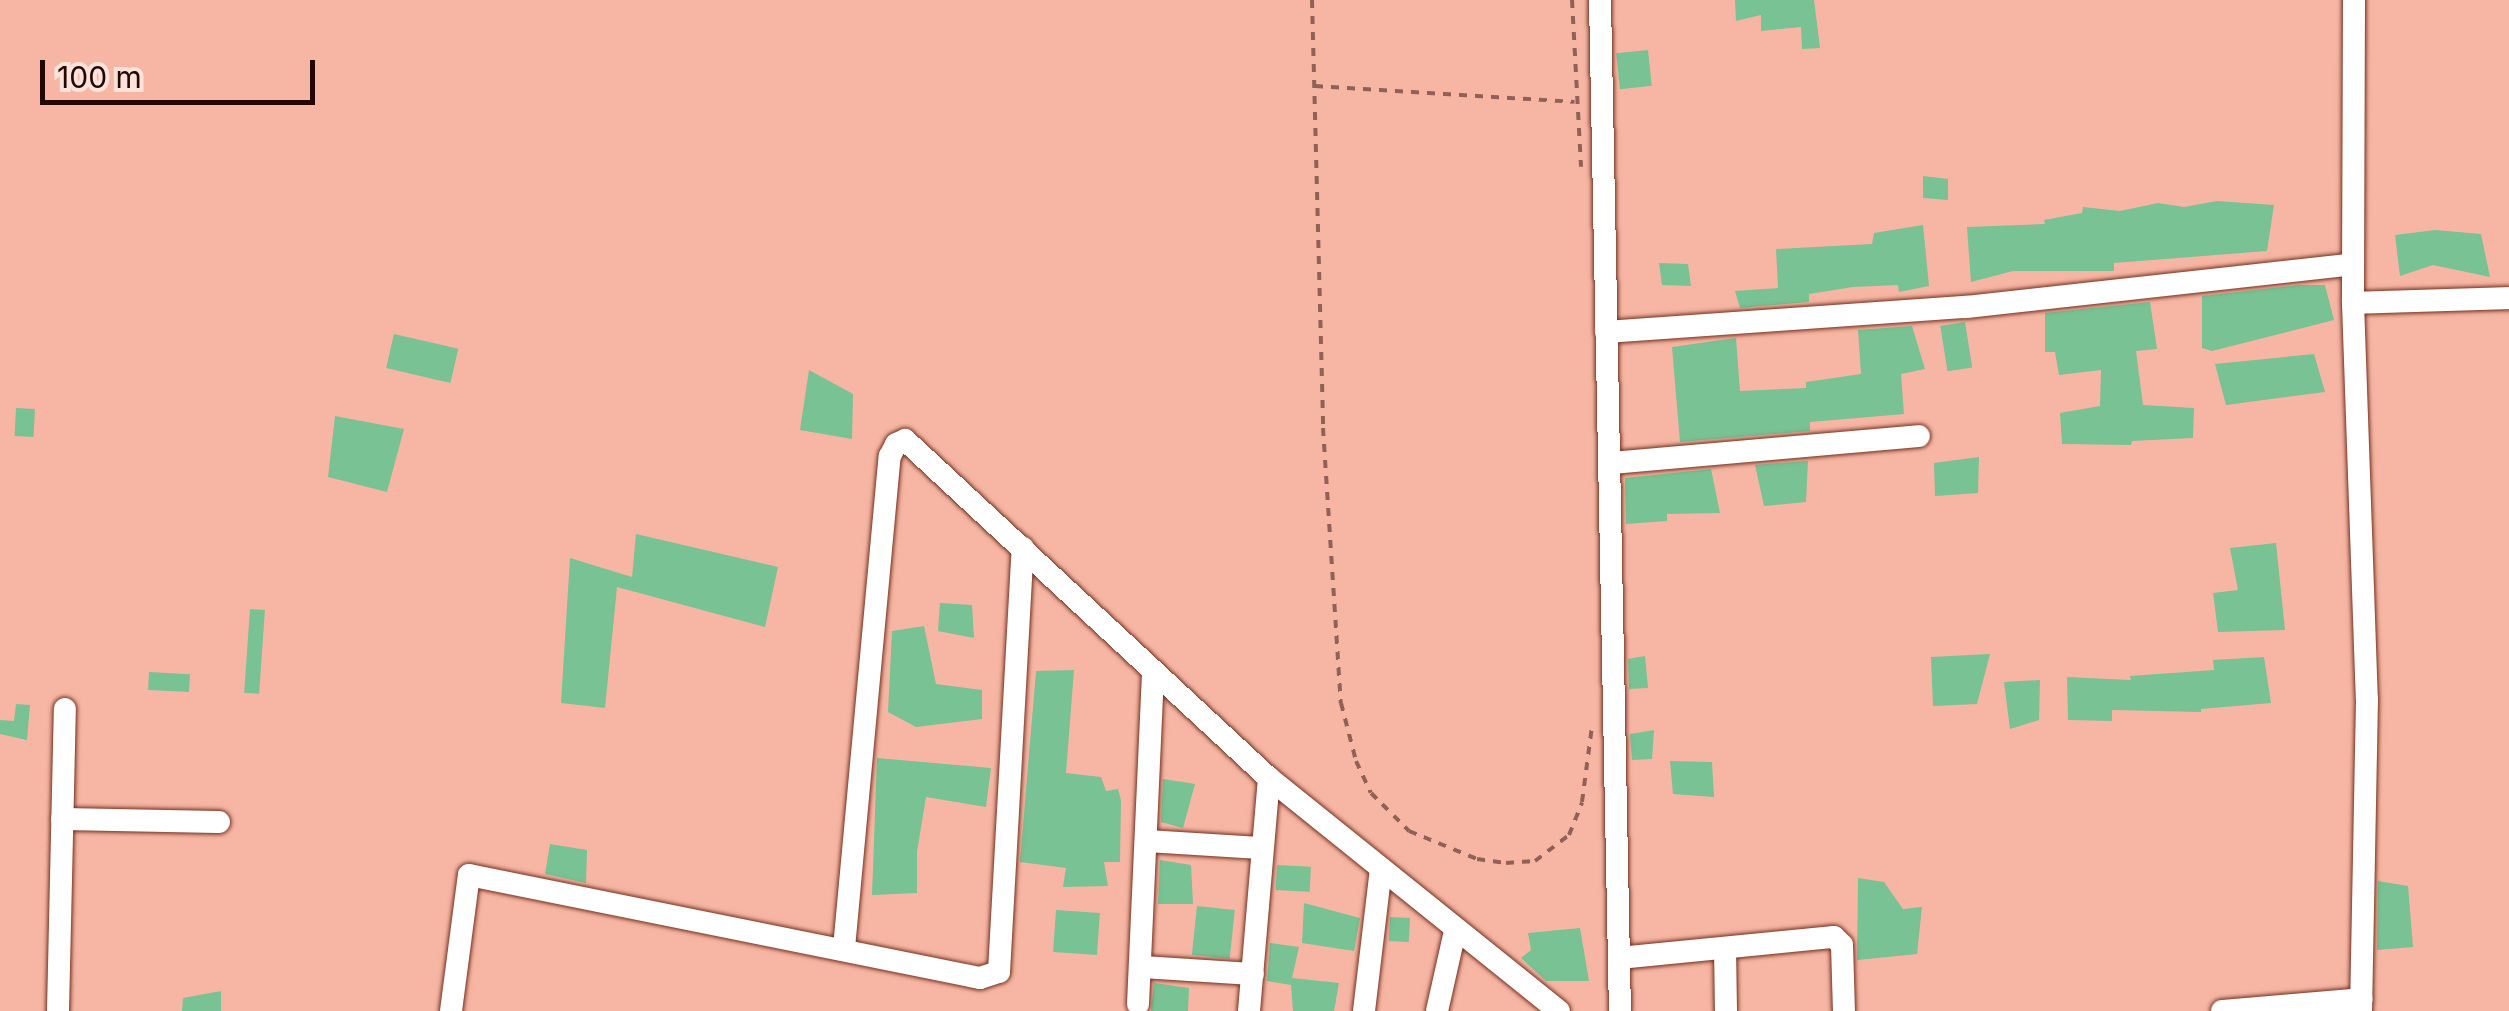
<!DOCTYPE html>
<style>
body{margin:0}
#map{position:relative;width:2509px;height:1011px;overflow:hidden;background:#f7b6a4;font-family:Inter,sans-serif}
div>[style]{position:absolute}
[style*='--x']{left:calc(var(--x)*1px);top:calc(var(--y)*1px);width:calc(var(--w)*1px);rotate:calc(var(--a)*1deg)}
.building>*{inset:0;background:#78c293;transform-origin:0 0}
.path>*{height:4px;margin-top:-2px;transform-origin:0;background:repeating-linear-gradient(90deg,#906156 0 8px,transparent 0 16px)}
.roads{filter:drop-shadow(0 0 2px #75301f) drop-shadow(0 0 2px #75301f)}
.street>*{height:22px;margin:-11px;padding:0 11px;transform-origin:11px;border-radius:11px;background:#fff}
span{translate:-50% -50%;white-space:nowrap;text-align:center;line-height:1.15;-webkit-text-stroke:8px #fce2db;paint-order:stroke}
.scale{position:absolute;left:40px;top:60px;width:275px;height:45px;box-sizing:border-box;border:5px solid #230703;border-top:0;padding-left:12px;font-size:30px;line-height:35px;white-space:nowrap;color:#230703;-webkit-text-stroke:8px #fce2db;paint-order:stroke}
</style>
<div id="map">
<div class="building">
<i style="clip-path:polygon(1735px 0,1814px 0,1820px 48px,1802px 49px,1801px 27px,1761px 31px,1761px 15px,1736px 21px)"></i>
<i style="left:1648px;top:50px;width:36px;height:32px;rotate:84deg"></i>
<i style="clip-path:polygon(1923px 176px,1948px 179px,1948px 200px,1923px 198px)"></i>
<i style="clip-path:polygon(2217px 201px,2274px 205px,2267px 251px,2114px 263px,2114px 271px,2013px 271px,1971px 282px,1967px 227px,2045px 224px,2044px 220px,2082px 213px,2083px 207px,2120px 211px,2158px 203px,2184px 207px)"></i>
<i style="clip-path:polygon(1923px 225px,1929px 286px,1899px 292px,1898px 285px,1853px 287px,1809px 294px,1809px 302px,1740px 308px,1735px 291px,1778px 288px,1776px 249px,1872px 244px,1874px 233px)"></i>
<i style="clip-path:polygon(2435px 230px,2481px 234px,2490px 277px,2433px 265px,2400px 276px,2395px 235px)"></i>
<i style="clip-path:polygon(1659px 263px,1688px 264px,1691px 286px,1662px 285px)"></i>
<i style="clip-path:polygon(2299px 285px,2325px 285px,2334px 320px,2212px 351px,2202px 348px,2202px 296px)"></i>
<i style="clip-path:polygon(2150px 302px,2157px 349px,2136px 351px,2143px 405px,2194px 408px,2193px 438px,2132px 441px,2131px 445px,2062px 444px,2060px 413px,2100px 406px,2101px 370px,2059px 375px,2055px 352px,2045px 352px,2045px 313px)"></i>
<i style="left:1965px;top:322px;width:46px;height:25px;rotate:81deg"></i>
<i style="clip-path:polygon(1912px 326px,1925px 369px,1901px 374px,1904px 414px,1810px 422px,1810px 431px,1680px 442px,1672px 347px,1736px 338px,1740px 391px,1806px 388px,1806px 382px,1861px 374px,1858px 330px)"></i>
<i style="left:394px;top:334px;width:66px;height:35px;rotate:13deg"></i>
<i style="clip-path:polygon(2314px 354px,2325px 392px,2226px 405px,2215px 364px)"></i>
<i style="clip-path:polygon(809px 370px,853px 394px,852px 439px,800px 430px)"></i>
<i style="left:16px;top:408px;width:19px;height:28px;rotate:3deg"></i>
<i style="clip-path:polygon(335px 416px,404px 429px,387px 492px,328px 477px)"></i>
<i style="clip-path:polygon(1979px 457px,1978px 493px,1935px 496px,1934px 463px)"></i>
<i style="clip-path:polygon(1808px 461px,1806px 502px,1764px 506px,1755px 465px)"></i>
<i style="clip-path:polygon(1711px 469px,1720px 513px,1667px 514px,1667px 521px,1626px 524px,1625px 478px)"></i>
<i style="clip-path:polygon(636px 534px,778px 567px,765px 627px,617px 587px,605px 708px,561px 703px,570px 558px,632px 577px)"></i>
<i style="clip-path:polygon(2276px 543px,2285px 630px,2218px 632px,2213px 593px,2238px 590px,2230px 548px)"></i>
<i style="clip-path:polygon(940px 603px,972px 605px,974px 638px,938px 631px)"></i>
<i style="left:250px;top:609px;width:15px;height:84px;rotate:4deg"></i>
<i style="clip-path:polygon(924px 626px,936px 684px,982px 690px,982px 719px,916px 727px,888px 712px,892px 631px)"></i>
<i style="clip-path:polygon(1990px 654px,1977px 704px,1933px 706px,1931px 657px)"></i>
<i style="clip-path:polygon(1645px 656px,1648px 688px,1629px 689px,1628px 659px)"></i>
<i style="clip-path:polygon(2264px 657px,2271px 703px,2201px 709px,2201px 712px,2112px 710px,2112px 721px,2068px 720px,2067px 677px,2131px 680px,2130px 676px,2214px 670px,2213px 660px)"></i>
<i style="clip-path:polygon(1074px 670px,1066px 773px,1101px 777px,1106px 791px,1118px 789px,1121px 800px,1120px 862px,1104px 862px,1108px 886px,1063px 887px,1066px 868px,1020px 862px,1036px 671px)"></i>
<i style="left:149px;top:672px;width:41px;height:18px;rotate:3deg"></i>
<i style="clip-path:polygon(2040px 680px,2039px 720px,2010px 729px,2004px 682px)"></i>
<i style="clip-path:polygon(16px 704px,30px 705px,27px 740px,0 734px,0 720px,14px 721px)"></i>
<i style="clip-path:polygon(1654px 730px,1652px 759px,1632px 760px,1630px 734px)"></i>
<i style="clip-path:polygon(877px 758px,991px 768px,986px 807px,926px 797px,917px 852px,917px 893px,872px 895px)"></i>
<i style="clip-path:polygon(1670px 761px,1712px 762px,1714px 797px,1673px 794px)"></i>
<i style="clip-path:polygon(1163px 779px,1195px 784px,1183px 828px,1161px 822px)"></i>
<i style="clip-path:polygon(550px 844px,587px 850px,586px 883px,545px 874px)"></i>
<i style="clip-path:polygon(1160px 860px,1191px 865px,1193px 904px,1158px 904px)"></i>
<i style="left:1277px;top:865px;width:34px;height:25px;rotate:3deg"></i>
<i style="clip-path:polygon(1858px 878px,1884px 882px,1903px 909px,1922px 907px,1917px 954px,1857px 960px)"></i>
<i style="clip-path:polygon(2378px 881px,2408px 886px,2413px 947px,2377px 950px)"></i>
<i style="clip-path:polygon(1304px 903px,1360px 918px,1354px 951px,1302px 943px)"></i>
<i style="left:1197px;top:906px;width:38px;height:49px;rotate:6deg"></i>
<i style="left:1056px;top:910px;width:44px;height:42px;rotate:4deg"></i>
<i style="left:1390px;top:917px;width:20px;height:24px;rotate:3deg"></i>
<i style="clip-path:polygon(1580px 928px,1589px 981px,1546px 981px,1521px 958px,1531px 950px,1528px 933px)"></i>
<i style="clip-path:polygon(1270px 943px,1299px 947px,1292px 978px,1339px 983px,1334px 1011px,1293px 1011px,1291px 985px,1267px 981px)"></i>
<i style="clip-path:polygon(1154px 983px,1189px 988px,1188px 1011px,1151px 1011px)"></i>
<i style="clip-path:polygon(221px 991px,221px 1011px,182px 1011px,183px 998px)"></i>
</div>
<div class="path">
<i style="--x:1312;--y:0;--w:428;--a:88.5"></i>
<i style="--x:1323;--y:428;--w:276;--a:86.3"></i>
<i style="--x:1341;--y:703;--w:60;--a:75.5"></i>
<i style="--x:1356;--y:761;--w:35;--a:65"></i>
<i style="--x:1371;--y:793;--w:54;--a:45"></i>
<i style="--x:1409;--y:831;--w:74;--a:22.4"></i>
<i style="--x:1477;--y:859;--w:29;--a:8"></i>
<i style="--x:1506;--y:863;--w:29;--a:-4"></i>
<i style="--x:1535;--y:861;--w:43;--a:-37.4"></i>
<i style="--x:1569;--y:835;--w:35;--a:-68"></i>
<i style="--x:1582;--y:802;--w:77;--a:-82.5"></i>
<i style="--x:1572;--y:0;--w:167;--a:86.9"></i>
<i style="--x:1315;--y:86;--w:260;--a:3.5"></i>
</div>
<div class="roads">
<div class="street">
<i style="--x:1600;--y:0;--w:1011;--a:88.87"></i>
<i style="--x:2354;--y:0;--w:303;--a:90.2"></i>
<i style="--x:2353;--y:303;--w:396;--a:88"></i>
<i style="--x:2367;--y:699;--w:312;--a:91.1"></i>
<i style="--x:2353;--y:303;--w:156;--a:-1.8"></i>
<i style="--x:1606;--y:332;--w:361;--a:-4"></i>
<i style="--x:1966;--y:307;--w:389;--a:-6.3"></i>
<i style="--x:1611;--y:463;--w:309;--a:-5"></i>
<i style="--x:62;--y:819;--w:157;--a:1.1"></i>
<i style="--x:1146;--y:841;--w:115;--a:3.5"></i>
<i style="--x:844;--y:948;--w:494;--a:-84.7"></i>
<i style="--x:890;--y:456;--w:13;--a:-63"></i>
<i style="--x:896;--y:444;--w:10;--a:-24"></i>
<i style="--x:905;--y:440;--w:497;--a:42.9"></i>
<i style="--x:1269;--y:778;--w:372;--a:38.8"></i>
<i style="--x:1725;--y:948;--w:63;--a:89.1"></i>
<i style="--x:1619;--y:958;--w:216;--a:-5.6"></i>
<i style="--x:1834;--y:937;--w:11;--a:45"></i>
<i style="--x:1842;--y:945;--w:66;--a:88.3"></i>
<i style="--x:1142;--y:967;--w:111;--a:3.6"></i>
<i style="--x:1138;--y:1004;--w:332;--a:-87.4"></i>
<i style="--x:58;--y:1011;--w:302;--a:-88.7"></i>
<i style="--x:451;--y:1011;--w:137;--a:-82.5"></i>
<i style="--x:469;--y:875;--w:521;--a:11.4"></i>
<i style="--x:980;--y:978;--w:20;--a:-18"></i>
<i style="--x:999;--y:972;--w:425;--a:-86.8"></i>
<i style="--x:1249;--y:1011;--w:234;--a:-85.1"></i>
<i style="--x:1364;--y:1011;--w:143;--a:-83.2"></i>
<i style="--x:1437;--y:1011;--w:82;--a:-77.3"></i>
<i style="--x:2222;--y:1011;--w:140;--a:-4.9"></i>
</div>
</div>
<div class="scale">100 m</div>
</div>
